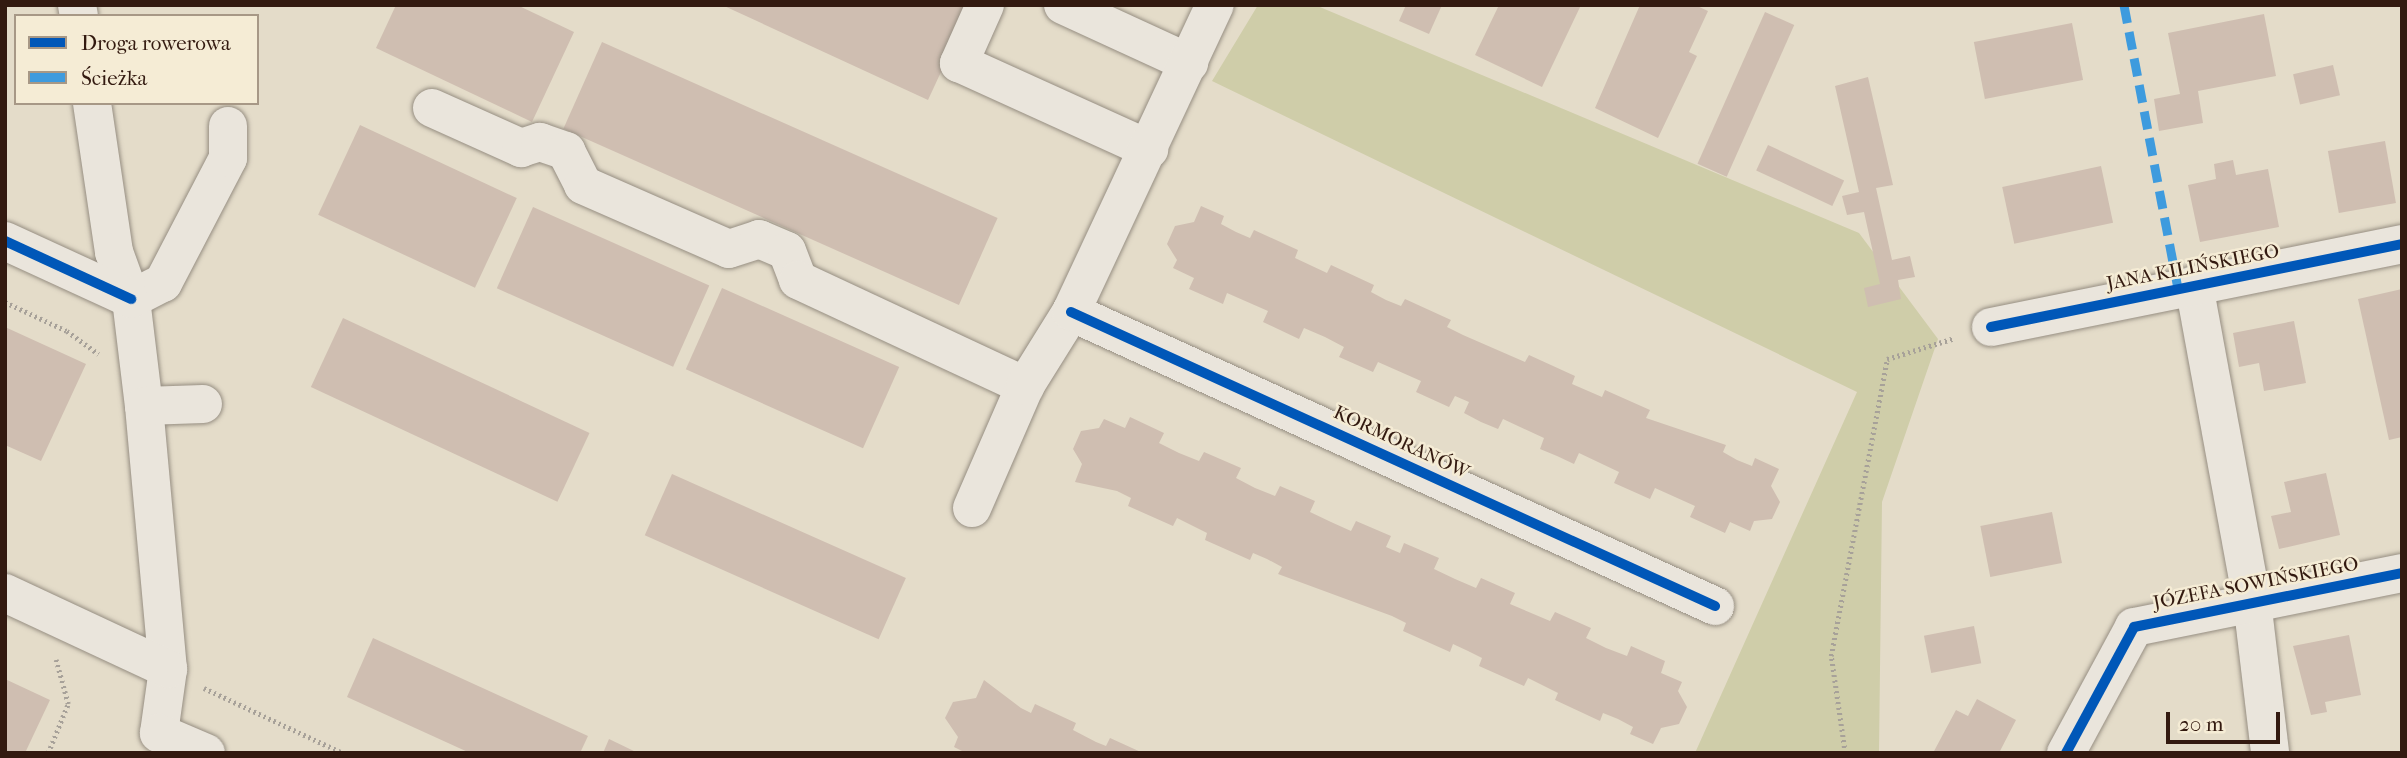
<!DOCTYPE html>
<meta charset="utf-8">
<style>
body{margin:0}
#map{position:relative;width:2407px;height:758px;overflow:hidden;background:#e4dcc9;font-family:"IM FELL French Canon",serif}
div>[style]{position:absolute}
[style*='--x']{left:calc(var(--x)*1px);top:calc(var(--y)*1px);width:calc(var(--w)*1px);rotate:calc(var(--a)*1deg)}
.green>*{inset:0;background:#cfcda9}
.building>*{inset:0;background:#cfbeb1;transform-origin:0 0}
.path>*{height:4.5px;margin-top:-2.25px;transform-origin:0;background:repeating-linear-gradient(90deg,#a7a199 0 2px,transparent 0 5.5px)}
.roads{filter:drop-shadow(0 0 2px #968e82) drop-shadow(0 0 2px #968e82)}
.minor>*{height:38px;margin:-19px;padding:0 19px;transform-origin:19px;border-radius:19px;background:#eae5dc}
.quiet>*{height:9px;margin-top:-4.5px;transform-origin:0;background:repeating-linear-gradient(90deg,#3e9bde 0 18px,transparent 0 27px)}
.cycleway>*{height:10px;margin:-5px;padding:0 5px;transform-origin:5px;border-radius:5px;background:#0057b8}
span{translate:-50% -50%;white-space:nowrap;text-align:center;line-height:1.15;-webkit-text-stroke:5px #f5ecd5;paint-order:stroke}
.street-label{font-size:19px;color:#331a10}
.frame{position:absolute;inset:0;border:7px solid #331a10;pointer-events:none}
.legend{position:absolute;left:14px;top:14px;width:245px;height:91px;box-sizing:border-box;background:#f5ecd5;border:2px solid #a79886;margin:0;padding:9px 12px;list-style:none;font-size:21px;color:#331a10}
.legend li{display:flex;align-items:center;gap:14px;height:35px}
.legend b{width:35px;border:2px solid #a79886}
.scale{position:absolute;left:2166px;top:712px;width:114px;height:32px;box-sizing:border-box;border:4px solid #331a10;border-top:0;padding-left:9px;font-size:21px;line-height:24px;white-space:nowrap;color:#331a10;-webkit-text-stroke:5px #f5ecd5;paint-order:stroke}
</style>
<div id="map">
<div class="green">
<i style="clip-path:polygon(1258px 5px,1315px 5px,1859px 233px,1938px 339px,1882px 502px,1879px 753px,1695px 753px,1857px 392px,1212px 81px)"></i>
</div>
<div class="building">
<i style="clip-path:polygon(396px 5px,517px 5px,574px 32px,532px 122px,376px 48px)"></i>
<i style="clip-path:polygon(722px 5px,972px 5px,928px 100px)"></i>
<i style="clip-path:polygon(1406px 5px,1442px 5px,1429px 34px,1399px 21px)"></i>
<i style="clip-path:polygon(1499px 5px,1581px 5px,1542px 87px,1475px 55px)"></i>
<i style="clip-path:polygon(1640px 5px,1695px 5px,1708px 11px,1689px 52px,1697px 56px,1658px 138px,1595px 108px)"></i>
<i style="left:1765px;top:12px;width:32px;height:166px;rotate:24deg"></i>
<i style="clip-path:polygon(2264px 14px,2276px 76px,2198px 91px,2203px 123px,2159px 131px,2154px 99px,2180px 94px,2168px 33px)"></i>
<i style="left:2072px;top:23px;width:58px;height:100px;rotate:79deg"></i>
<i style="left:602px;top:42px;width:433px;height:95px;rotate:24deg"></i>
<i style="left:2333px;top:65px;width:31px;height:41px;rotate:77deg"></i>
<i style="clip-path:polygon(1868px 77px,1893px 185px,1876px 188px,1892px 260px,1910px 256px,1915px 277px,1898px 280px,1901px 299px,1868px 307px,1864px 288px,1880px 284px,1864px 212px,1847px 215px,1842px 196px,1859px 192px,1835px 86px)"></i>
<i style="left:360px;top:125px;width:173px;height:99px;rotate:25deg"></i>
<i style="left:2385px;top:141px;width:63px;height:58px;rotate:80deg"></i>
<i style="left:1768px;top:145px;width:84px;height:28px;rotate:25deg"></i>
<i style="clip-path:polygon(2233px 160px,2236px 175px,2268px 169px,2279px 227px,2200px 242px,2188px 185px,2216px 179px,2214px 164px)"></i>
<i style="left:2101px;top:166px;width:58px;height:101px;rotate:78deg"></i>
<i style="clip-path:polygon(1201px 206px,1224px 216px,1221px 224px,1236px 232px,1250px 238px,1254px 230px,1298px 250px,1295px 258px,1327px 273px,1331px 265px,1374px 285px,1371px 292px,1386px 300px,1401px 306px,1405px 299px,1451px 320px,1447px 327px,1463px 335px,1525px 362px,1529px 355px,1575px 376px,1572px 384px,1602px 397px,1605px 390px,1650px 410px,1646px 418px,1726px 445px,1723px 452px,1737px 460px,1752px 466px,1755px 458px,1779px 469px,1771px 486px,1780px 502px,1772px 519px,1754px 521px,1750px 531px,1730px 522px,1725px 533px,1690px 517px,1695px 506px,1655px 488px,1650px 499px,1614px 483px,1619px 472px,1579px 453px,1574px 464px,1557px 456px,1540px 449px,1544px 438px,1503px 419px,1498px 429px,1481px 422px,1464px 413px,1469px 402px,1455px 396px,1449px 407px,1416px 392px,1421px 381px,1378px 362px,1373px 372px,1339px 357px,1344px 347px,1325px 337px,1304px 328px,1299px 339px,1263px 322px,1268px 311px,1227px 293px,1223px 304px,1189px 289px,1194px 278px,1173px 268px,1177px 260px,1167px 244px,1175px 226px,1194px 222px)"></i>
<i style="left:533px;top:207px;width:193px;height:89px;rotate:24deg"></i>
<i style="left:722px;top:288px;width:194px;height:89px;rotate:24deg"></i>
<i style="clip-path:polygon(2402px 289px,2402px 437px,2389px 440px,2358px 299px)"></i>
<i style="left:343px;top:318px;width:272px;height:76px;rotate:25deg"></i>
<i style="clip-path:polygon(2294px 321px,2306px 383px,2264px 391px,2259px 363px,2239px 367px,2233px 333px)"></i>
<i style="clip-path:polygon(5px 327px,86px 364px,41px 461px,5px 445px)"></i>
<i style="clip-path:polygon(1130px 417px,1164px 433px,1159px 443px,1179px 453px,1199px 461px,1204px 452px,1241px 468px,1236px 478px,1255px 488px,1275px 496px,1280px 486px,1315px 501px,1310px 512px,1331px 522px,1351px 531px,1356px 521px,1391px 536px,1386px 547px,1400px 553px,1404px 543px,1439px 558px,1434px 569px,1455px 579px,1476px 588px,1481px 578px,1515px 593px,1510px 604px,1550px 621px,1555px 612px,1591px 628px,1586px 638px,1606px 648px,1627px 656px,1631px 646px,1665px 661px,1661px 673px,1682px 682px,1678px 691px,1687px 707px,1679px 724px,1661px 728px,1653px 744px,1630px 734px,1633px 727px,1618px 719px,1603px 713px,1600px 721px,1555px 700px,1558px 693px,1528px 678px,1524px 686px,1479px 666px,1482px 658px,1468px 651px,1453px 644px,1450px 652px,1403px 631px,1406px 623px,1392px 616px,1278px 574px,1282px 567px,1267px 559px,1253px 553px,1250px 560px,1205px 540px,1207px 533px,1177px 518px,1173px 526px,1128px 506px,1131px 498px,1117px 491px,1075px 482px,1082px 464px,1073px 449px,1081px 431px,1099px 428px,1104px 419px,1125px 428px)"></i>
<i style="clip-path:polygon(2326px 473px,2340px 535px,2279px 549px,2271px 516px,2291px 512px,2284px 482px)"></i>
<i style="left:672px;top:474px;width:256px;height:67px;rotate:24deg"></i>
<i style="left:2052px;top:512px;width:52px;height:73px;rotate:79deg"></i>
<i style="left:1974px;top:626px;width:38px;height:51px;rotate:79deg"></i>
<i style="clip-path:polygon(2349px 635px,2361px 695px,2325px 702px,2327px 712px,2311px 715px,2293px 646px)"></i>
<i style="clip-path:polygon(373px 638px,588px 736px,580px 753px,470px 753px,347px 697px)"></i>
<i style="clip-path:polygon(5px 679px,50px 700px,25px 753px,5px 753px)"></i>
<i style="clip-path:polygon(984px 680px,1021px 708px,1031px 713px,1035px 704px,1076px 723px,1073px 730px,1096px 742px,1106px 746px,1110px 738px,1143px 753px,966px 753px,954px 747px,958px 737px,945px 718px,953px 702px,976px 698px)"></i>
<i style="clip-path:polygon(1977px 699px,2016px 720px,1999px 753px,1933px 753px,1956px 710px,1968px 716px)"></i>
<i style="clip-path:polygon(609px 739px,638px 753px,603px 753px)"></i>
</div>
<div class="path">
<i style="--x:5;--y:302;--w:68;--a:25.1"></i>
<i style="--x:67;--y:331;--w:39;--a:36"></i>
<i style="--x:204;--y:688;--w:153;--a:25.1"></i>
<i style="--x:48;--y:753;--w:53;--a:-67.8"></i>
<i style="--x:68;--y:704;--w:46;--a:-105.3"></i>
<i style="--x:1845;--y:753;--w:98;--a:-98.2"></i>
<i style="--x:1831;--y:656;--w:302;--a:-79.3"></i>
<i style="--x:1887;--y:359;--w:71;--a:-17.2"></i>
</div>
<div class="roads">
<div class="minor">
<i style="--x:77;--y:5;--w:11;--a:80"></i>
<i style="--x:985;--y:5;--w:64;--a:114.1"></i>
<i style="--x:959;--y:63;--w:209;--a:24.4"></i>
<i style="--x:1063;--y:5;--w:139;--a:24.7"></i>
<i style="--x:92;--y:103;--w:151;--a:81.6"></i>
<i style="--x:114;--y:252;--w:50;--a:70.1"></i>
<i style="--x:131;--y:299;--w:108;--a:83.1"></i>
<i style="--x:144;--y:406;--w:264;--a:84.8"></i>
<i style="--x:168;--y:669;--w:65;--a:98"></i>
<i style="--x:159;--y:733;--w:51;--a:23.1"></i>
<i style="--x:432;--y:108;--w:98;--a:24.2"></i>
<i style="--x:521;--y:148;--w:20;--a:-18"></i>
<i style="--x:540;--y:142;--w:28;--a:19"></i>
<i style="--x:566;--y:151;--w:38;--a:63"></i>
<i style="--x:583;--y:185;--w:159;--a:23.7"></i>
<i style="--x:729;--y:249;--w:32;--a:-18"></i>
<i style="--x:759;--y:239;--w:30;--a:23"></i>
<i style="--x:787;--y:251;--w:31;--a:69"></i>
<i style="--x:798;--y:280;--w:251;--a:25"></i>
<i style="--x:5;--y:241;--w:139;--a:24.7"></i>
<i style="--x:131;--y:299;--w:36;--a:-27"></i>
<i style="--x:163;--y:283;--w:141;--a:-62.5"></i>
<i style="--x:228;--y:158;--w:32;--a:-90"></i>
<i style="--x:2194;--y:285;--w:321;--a:79.6"></i>
<i style="--x:2252;--y:601;--w:153;--a:83.2"></i>
<i style="--x:1071;--y:312;--w:708;--a:24.54"></i>
<i style="--x:1991;--y:327;--w:419;--a:-11.4"></i>
<i style="--x:144;--y:406;--w:59;--a:-1.9"></i>
<i style="--x:972;--y:508;--w:133;--a:-66.5"></i>
<i style="--x:1025;--y:386;--w:87;--a:-58.1"></i>
<i style="--x:1071;--y:312;--w:339;--a:-64.9"></i>
<i style="--x:5;--y:593;--w:180;--a:25"></i>
<i style="--x:2066;--y:753;--w:143;--a:-61.6"></i>
<i style="--x:2134;--y:627;--w:273;--a:-11.4"></i>
</div>
</div>
<div class="quiet">
<i style="--x:2124;--y:5;--w:289;--a:79.2"></i>
</div>
<div class="cycleway">
<i style="--x:5;--y:241;--w:139;--a:24.7"></i>
<i style="--x:1071;--y:312;--w:708;--a:24.54"></i>
<i style="--x:1991;--y:327;--w:419;--a:-11.4"></i>
<i style="--x:2066;--y:753;--w:143;--a:-61.6"></i>
<i style="--x:2134;--y:627;--w:273;--a:-11.4"></i>
</div>
<div class="street-label">
<span style="left:2193px;top:268px;rotate:-11deg">JANA KILIŃSKIEGO</span>
<span style="left:1401px;top:443px;rotate:25deg">KORMORANÓW</span>
<span style="left:2256px;top:584px;rotate:-11deg">JÓZEFA SOWIŃSKIEGO</span>
</div>
<div class="frame"></div>
<ul class="legend">
<li><b style="height:9px;background:#0057b8"></b>Droga rowerowa</li>
<li><b style="height:9px;background:#3e9bde"></b>Ścieżka</li>
</ul>
<div class="scale">20 m</div>
</div>
